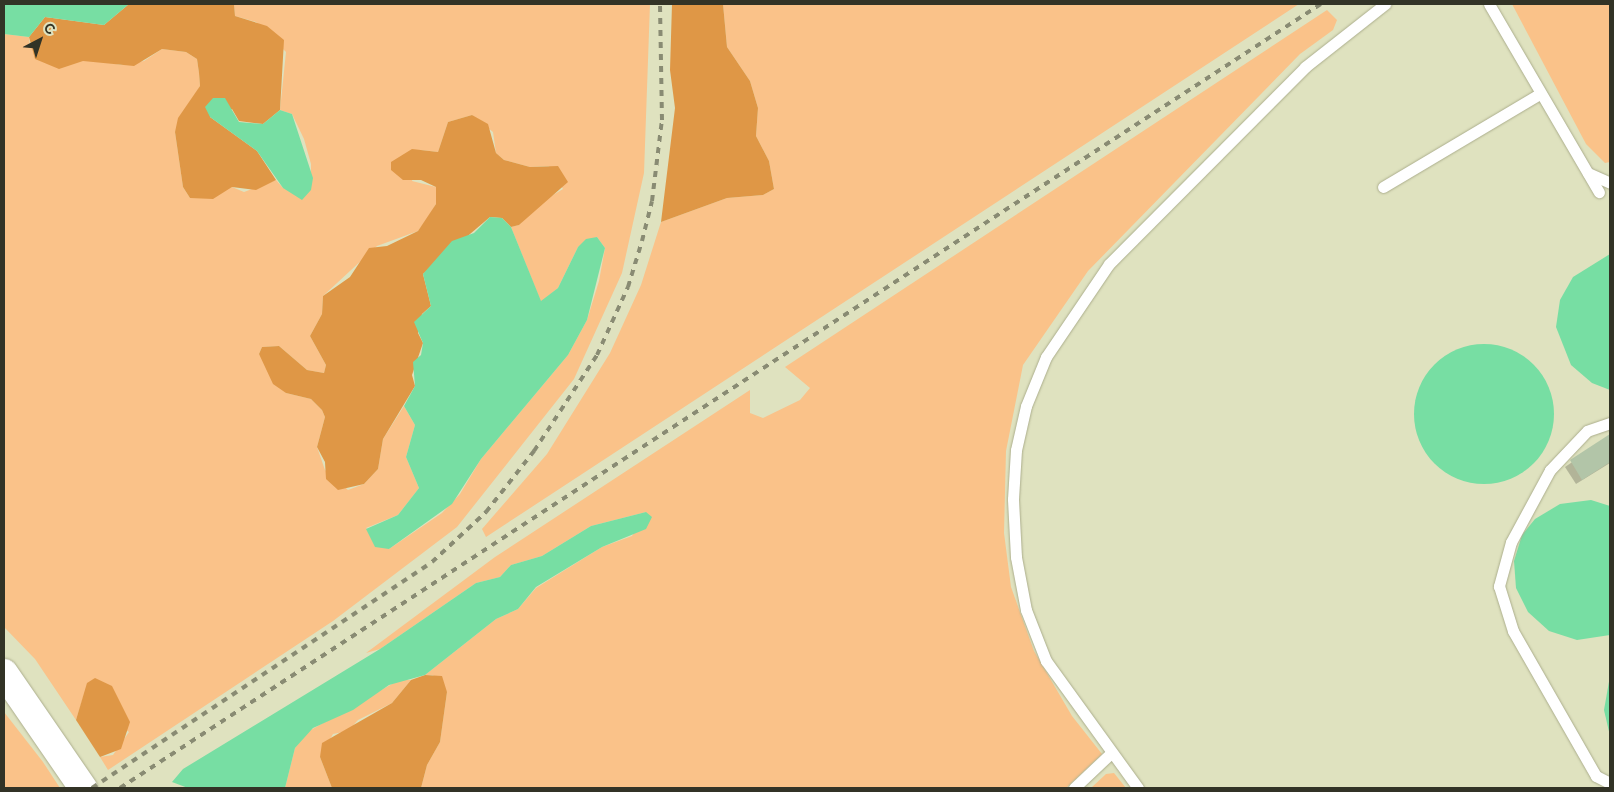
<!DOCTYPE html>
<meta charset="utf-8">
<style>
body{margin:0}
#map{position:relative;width:1614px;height:792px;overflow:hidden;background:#dfe2bf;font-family:Raleway,sans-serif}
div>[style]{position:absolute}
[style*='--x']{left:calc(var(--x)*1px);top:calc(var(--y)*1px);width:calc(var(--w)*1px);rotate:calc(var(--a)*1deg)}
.green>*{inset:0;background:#fac289}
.forest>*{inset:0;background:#df9746}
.water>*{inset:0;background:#77dea3}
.round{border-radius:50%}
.shadow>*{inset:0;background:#0003}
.building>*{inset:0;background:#b2c5a8}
.roads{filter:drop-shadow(0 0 1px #acae8d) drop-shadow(0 0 1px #acae8d)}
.service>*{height:11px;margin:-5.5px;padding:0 5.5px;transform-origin:5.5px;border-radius:5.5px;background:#fff}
.secondary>*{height:28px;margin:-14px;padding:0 14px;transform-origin:14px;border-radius:14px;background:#fff}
.rail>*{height:4px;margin-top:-2px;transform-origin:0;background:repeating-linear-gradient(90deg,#898b73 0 6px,transparent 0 12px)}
span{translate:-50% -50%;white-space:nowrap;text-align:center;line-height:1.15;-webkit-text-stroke:4.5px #dfe2bf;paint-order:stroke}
.frame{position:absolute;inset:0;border:5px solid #323326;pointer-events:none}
.north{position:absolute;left:15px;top:15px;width:50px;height:50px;-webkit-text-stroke:4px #dfe2bf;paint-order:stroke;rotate:40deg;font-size:14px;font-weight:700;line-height:20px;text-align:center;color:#323326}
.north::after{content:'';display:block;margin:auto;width:18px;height:22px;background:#323326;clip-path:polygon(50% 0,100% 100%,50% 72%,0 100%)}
</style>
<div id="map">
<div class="green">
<i style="clip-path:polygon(evenodd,234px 4px,650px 4px,644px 173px,622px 273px,574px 379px,457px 527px,333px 621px,108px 770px,100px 757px,113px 755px,129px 732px,83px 698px,76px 720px,35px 659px,4px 627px,4px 34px,29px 37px,30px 47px,121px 65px,144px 61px,162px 49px,186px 52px,197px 59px,199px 73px,200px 86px,175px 132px,183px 187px,190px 198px,232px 187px,244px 192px,276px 180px,283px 188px,311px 190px,311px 164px,304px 139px,292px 114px,280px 110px,286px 52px,256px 22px,235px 16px,234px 4px,472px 115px,493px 132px,496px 153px,504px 160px,530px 167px,549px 166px,563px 189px,538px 204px,519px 225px,511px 227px,541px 302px,558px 288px,578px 247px,597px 237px,605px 248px,599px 281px,587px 320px,568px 355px,481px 459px,460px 494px,442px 513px,389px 549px,366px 528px,398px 515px,419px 488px,406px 457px,415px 425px,404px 406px,383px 439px,378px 469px,364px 484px,348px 490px,325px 470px,317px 447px,325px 417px,322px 410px,311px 399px,286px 393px,259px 354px,262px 347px,279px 346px,307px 370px,324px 373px,326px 365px,310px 336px,322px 314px,323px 296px,377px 246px,418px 231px,428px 218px,436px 204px,436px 187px,412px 181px,421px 150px,438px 152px,448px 122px,472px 115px)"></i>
<i style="clip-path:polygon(723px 4px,1299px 4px,486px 537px,482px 529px,547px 454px,610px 353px,641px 285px,661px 222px,727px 198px,763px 195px,774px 189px,769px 161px,756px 136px,758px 108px,750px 81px,727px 47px)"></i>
<i style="clip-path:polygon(1512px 4px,1610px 4px,1610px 162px,1605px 163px,1586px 144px)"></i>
<i style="clip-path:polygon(1327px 10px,1337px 20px,1333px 30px,1300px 54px,1088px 271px,1023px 365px,1006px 451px,1004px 533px,1011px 587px,1034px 651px,1072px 716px,1102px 754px,1066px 788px,421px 788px,427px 765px,440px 742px,447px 692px,433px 675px,425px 675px,496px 619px,518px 609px,536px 588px,602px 547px,632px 536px,646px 512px,591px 526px,542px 556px,511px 565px,500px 577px,476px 583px,380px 649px,366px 653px,495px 557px,750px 390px,750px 413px,763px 418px,800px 400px,810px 388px,785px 367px)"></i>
<i style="clip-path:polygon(399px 680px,411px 680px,392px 703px,358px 720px,348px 731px,333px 734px,320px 757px,332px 788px,285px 788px,295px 748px,309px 731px)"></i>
<i style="clip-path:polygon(4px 712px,43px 762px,60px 788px,4px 788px)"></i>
<i style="clip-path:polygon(1114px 773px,1126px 788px,1091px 788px,1106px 774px)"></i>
</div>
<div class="forest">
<i style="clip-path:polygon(129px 4px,234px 4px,235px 16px,267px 26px,284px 40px,280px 110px,263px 124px,239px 121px,232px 109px,210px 117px,257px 151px,276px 180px,256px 190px,232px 187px,213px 199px,190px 198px,183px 187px,175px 132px,178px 118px,200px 86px,199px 73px,197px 59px,186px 52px,162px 49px,134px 66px,83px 61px,59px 69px,35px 59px,29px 37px,45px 17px,104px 25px)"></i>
<i style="clip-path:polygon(672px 4px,723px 4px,727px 47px,750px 81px,758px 108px,756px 136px,769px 161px,774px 189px,763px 195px,727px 198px,661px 222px,675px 108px,670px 70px)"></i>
<i style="clip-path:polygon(472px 115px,488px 124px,496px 153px,504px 160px,530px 167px,558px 166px,568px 182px,519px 225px,511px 227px,502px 218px,490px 217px,423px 274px,431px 306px,422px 314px,418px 333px,423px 343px,412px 375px,415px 386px,383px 439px,378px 469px,364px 484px,338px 490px,326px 479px,325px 462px,317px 447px,325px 417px,322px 410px,311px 399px,286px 393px,273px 384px,259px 354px,262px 347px,279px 346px,307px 370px,324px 373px,326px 365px,310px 336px,322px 314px,323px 296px,350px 277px,369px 248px,387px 246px,418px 231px,436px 204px,436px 187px,421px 180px,403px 180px,391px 170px,391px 162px,412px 149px,438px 152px,448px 122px)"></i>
<i style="clip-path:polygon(425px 675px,442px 676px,447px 692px,440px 742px,427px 765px,421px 788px,332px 788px,320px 757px,322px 743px,392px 703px,411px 680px)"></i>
<i style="clip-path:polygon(95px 678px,112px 686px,130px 722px,121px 749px,100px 757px,76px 720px,87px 683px)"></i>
</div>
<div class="water">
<i style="clip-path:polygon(4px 4px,129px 4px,104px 25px,45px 17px,29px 37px,4px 34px)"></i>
<i style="clip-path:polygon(213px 98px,225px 98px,239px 122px,263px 124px,280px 110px,292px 114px,313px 178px,311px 190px,302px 200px,283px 188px,257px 151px,210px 117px,205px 107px)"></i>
<i style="clip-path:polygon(490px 217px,502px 218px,511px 227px,541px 301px,558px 288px,578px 247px,586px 239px,597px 237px,605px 248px,587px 320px,568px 355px,481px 459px,452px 504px,389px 549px,375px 547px,366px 529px,398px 515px,419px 488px,406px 457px,415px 425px,404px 406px,415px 386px,413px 362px,421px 355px,423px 343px,414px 322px,431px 306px,423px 274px,452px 241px,474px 233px)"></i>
<i style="clip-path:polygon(1610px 254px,1610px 390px,1592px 383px,1571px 365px,1556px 327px,1560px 300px,1573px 277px)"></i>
<i class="round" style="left:1414px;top:344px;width:140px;height:140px"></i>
<i style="clip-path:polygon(1591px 500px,1610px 506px,1610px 635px,1577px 640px,1549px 631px,1528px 612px,1516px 588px,1514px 561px,1522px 535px,1535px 519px,1560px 504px)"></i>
<i style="clip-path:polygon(646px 512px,652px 517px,646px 529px,602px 547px,536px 587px,518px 609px,496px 619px,425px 675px,389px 685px,353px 710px,313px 728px,295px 748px,285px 788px,188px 788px,172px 782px,183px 769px,380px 649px,476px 583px,500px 577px,511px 565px,542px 556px,591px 526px)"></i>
<i style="clip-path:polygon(1610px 676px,1610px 736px,1604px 710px)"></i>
</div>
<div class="shadow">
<i style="clip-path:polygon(1610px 436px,1610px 463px,1576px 484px,1565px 467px)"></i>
</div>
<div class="building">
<i style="clip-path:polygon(1610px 434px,1610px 462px,1582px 480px,1570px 460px)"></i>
</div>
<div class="roads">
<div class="service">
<i style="--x:1489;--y:4;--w:218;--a:59.7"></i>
<i style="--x:1588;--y:173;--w:24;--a:24"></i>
<i style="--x:1383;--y:187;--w:180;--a:-30.7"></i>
<i style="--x:1610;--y:423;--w:24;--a:161"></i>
<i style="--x:1587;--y:431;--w:54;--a:133.5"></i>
<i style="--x:1550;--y:470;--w:82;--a:118.4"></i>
<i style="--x:1511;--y:542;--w:46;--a:105.3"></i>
<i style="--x:1499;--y:586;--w:47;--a:72.7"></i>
<i style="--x:1513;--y:631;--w:167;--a:60.2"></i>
<i style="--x:1596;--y:776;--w:16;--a:27"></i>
<i style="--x:1074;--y:788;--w:51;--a:-43.4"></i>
<i style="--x:1138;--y:788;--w:157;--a:-125.9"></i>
<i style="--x:1046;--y:661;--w:55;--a:-111.4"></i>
<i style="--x:1026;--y:610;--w:54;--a:-100.7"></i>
<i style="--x:1016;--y:557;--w:58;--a:-93"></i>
<i style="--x:1013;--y:499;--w:49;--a:-86.5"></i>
<i style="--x:1016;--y:450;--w:45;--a:-77.2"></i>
<i style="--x:1026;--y:406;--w:53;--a:-67.8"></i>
<i style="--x:1046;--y:357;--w:112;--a:-55.9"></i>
<i style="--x:1109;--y:264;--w:278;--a:-45.1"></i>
<i style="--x:1305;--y:67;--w:102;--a:-38.2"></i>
</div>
<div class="secondary">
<i style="--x:4;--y:673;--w:140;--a:55.5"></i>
</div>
</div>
<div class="rail">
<i style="--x:92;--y:788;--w:408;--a:-33.6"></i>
<i style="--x:432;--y:562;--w:74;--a:-42.8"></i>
<i style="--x:486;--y:512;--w:78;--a:-51.8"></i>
<i style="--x:534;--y:451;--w:115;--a:-56.7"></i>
<i style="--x:597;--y:355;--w:75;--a:-65.5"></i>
<i style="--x:628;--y:287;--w:48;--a:-73.1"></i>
<i style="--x:642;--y:241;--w:41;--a:-76"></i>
<i style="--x:652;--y:201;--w:82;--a:-83"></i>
<i style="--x:662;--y:120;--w:116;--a:-91"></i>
<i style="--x:120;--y:788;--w:1434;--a:-33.14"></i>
</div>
<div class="frame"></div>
<div class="north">С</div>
</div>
